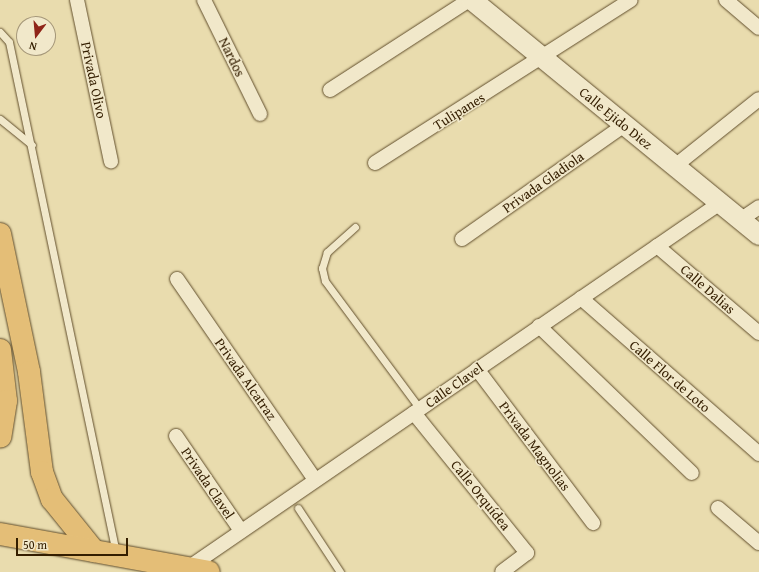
<!DOCTYPE html>
<meta charset="utf-8">
<style>
body{margin:0}
#map{position:relative;width:759px;height:572px;overflow:hidden;background:#e9dcae;font-family:"Gentium Book Plus",serif}
div>[style]{position:absolute}
[style*='--x']{left:calc(var(--x)*1px);top:calc(var(--y)*1px);width:calc(var(--w)*1px);rotate:calc(var(--a)*1deg)}
.roads{filter:drop-shadow(0 0 1px #614e2c) drop-shadow(0 0 1px #614e2c)}
.lane>*{height:7px;margin:-3.5px;padding:0 3.5px;transform-origin:3.5px;border-radius:3.5px;background:#f1e8ca}
.street>*{height:14px;margin:-7px;padding:0 7px;transform-origin:7px;border-radius:7px;background:#f1e8ca}
.secondary>*{height:20px;margin:-10px;padding:0 10px;transform-origin:10px;border-radius:10px;background:#f1e8ca}
.highway>*{height:22px;margin:-11px;padding:0 11px;transform-origin:11px;border-radius:11px;background:#e4be77}
span{translate:-50% -50%;white-space:nowrap;text-align:center;line-height:1.15;-webkit-text-stroke:3px #f1e8ca;paint-order:stroke}
.street-label{font-size:14px;color:#341e00}
.north{position:absolute;left:16px;top:16px;width:40px;height:40px;box-sizing:border-box;background:#f1e8ca;border:1px solid #a59779;border-radius:50%;rotate:196deg;font-size:11px;font-weight:700;line-height:16px;text-align:center;color:#341e00}
.north::after{content:'';display:block;margin:auto;width:14px;height:18px;background:#8f2418;clip-path:polygon(50% 0,100% 100%,50% 72%,0 100%)}
.scale{position:absolute;left:16px;top:538px;width:112px;height:18px;box-sizing:border-box;border:2px solid #341e00;border-top:0;padding-left:5px;font-size:12px;line-height:14px;white-space:nowrap;color:#341e00;-webkit-text-stroke:3px #f1e8ca;paint-order:stroke}
</style>
<div id="map">
<div class="roads">
<div class="lane">
<i style="--x:0;--y:32;--w:13;--a:48"></i>
<i style="--x:9;--y:42;--w:522;--a:78.17"></i>
<i style="--x:0;--y:119;--w:41;--a:39.1"></i>
<i style="--x:355;--y:227;--w:38;--a:138"></i>
<i style="--x:327;--y:252;--w:17;--a:107"></i>
<i style="--x:322;--y:268;--w:13;--a:77"></i>
<i style="--x:325;--y:281;--w:159;--a:53.4"></i>
<i style="--x:298;--y:508;--w:77;--a:56.7"></i>
</div>
<div class="street">
<i style="--x:77;--y:0;--w:165;--a:78.1"></i>
<i style="--x:204;--y:0;--w:127;--a:63.8"></i>
<i style="--x:726;--y:0;--w:43;--a:40.3"></i>
<i style="--x:330;--y:90;--w:166;--a:-32.9"></i>
<i style="--x:375;--y:163;--w:303;--a:-32.5"></i>
<i style="--x:675;--y:166;--w:107;--a:-38.6"></i>
<i style="--x:740;--y:220;--w:23;--a:-34"></i>
<i style="--x:462;--y:239;--w:198;--a:-35.1"></i>
<i style="--x:657;--y:246;--w:134;--a:40.5"></i>
<i style="--x:177;--y:279;--w:244;--a:55.5"></i>
<i style="--x:581;--y:298;--w:237;--a:41.2"></i>
<i style="--x:539;--y:326;--w:212;--a:43.9"></i>
<i style="--x:477;--y:369;--w:193;--a:53"></i>
<i style="--x:414;--y:413;--w:180;--a:51.1"></i>
<i style="--x:527;--y:553;--w:31;--a:143"></i>
<i style="--x:176;--y:436;--w:115;--a:55.6"></i>
<i style="--x:718;--y:508;--w:54;--a:40.5"></i>
<i style="--x:188;--y:568;--w:645;--a:-34.45"></i>
</div>
<div class="secondary">
<i style="--x:472;--y:0;--w:371;--a:39.3"></i>
</div>
<div class="highway">
<i style="--x:0;--y:234;--w:141;--a:78.1"></i>
<i style="--x:29;--y:372;--w:101;--a:82.6"></i>
<i style="--x:42;--y:472;--w:29;--a:70"></i>
<i style="--x:52;--y:499;--w:67;--a:51.1"></i>
<i style="--x:0;--y:350;--w:51;--a:83.3"></i>
<i style="--x:6;--y:401;--w:36;--a:99"></i>
<i style="--x:0;--y:534;--w:212;--a:10.3"></i>
</div>
</div>
<div class="street-label">
<span style="left:232px;top:57px;rotate:64deg">Nardos</span>
<span style="left:94px;top:80px;rotate:78deg">Privada Olivo</span>
<span style="left:459px;top:111px;rotate:-32deg">Tulipanes</span>
<span style="left:616px;top:118px;rotate:39deg">Calle Ejido Diez</span>
<span style="left:543px;top:182px;rotate:-35deg">Privada Gladiola</span>
<span style="left:708px;top:289px;rotate:41deg">Calle Dalias</span>
<span style="left:670px;top:376px;rotate:41deg">Calle Flor de Loto</span>
<span style="left:246px;top:379px;rotate:55deg">Privada Alcatraz</span>
<span style="left:454px;top:385px;rotate:-35deg">Calle Clavel</span>
<span style="left:535px;top:446px;rotate:53deg">Privada Magnolias</span>
<span style="left:208px;top:483px;rotate:56deg">Privada Clavel</span>
<span style="left:481px;top:495px;rotate:51deg">Calle Orquídea</span>
</div>
<div class="north">N</div>
<div class="scale">50 m</div>
</div>
